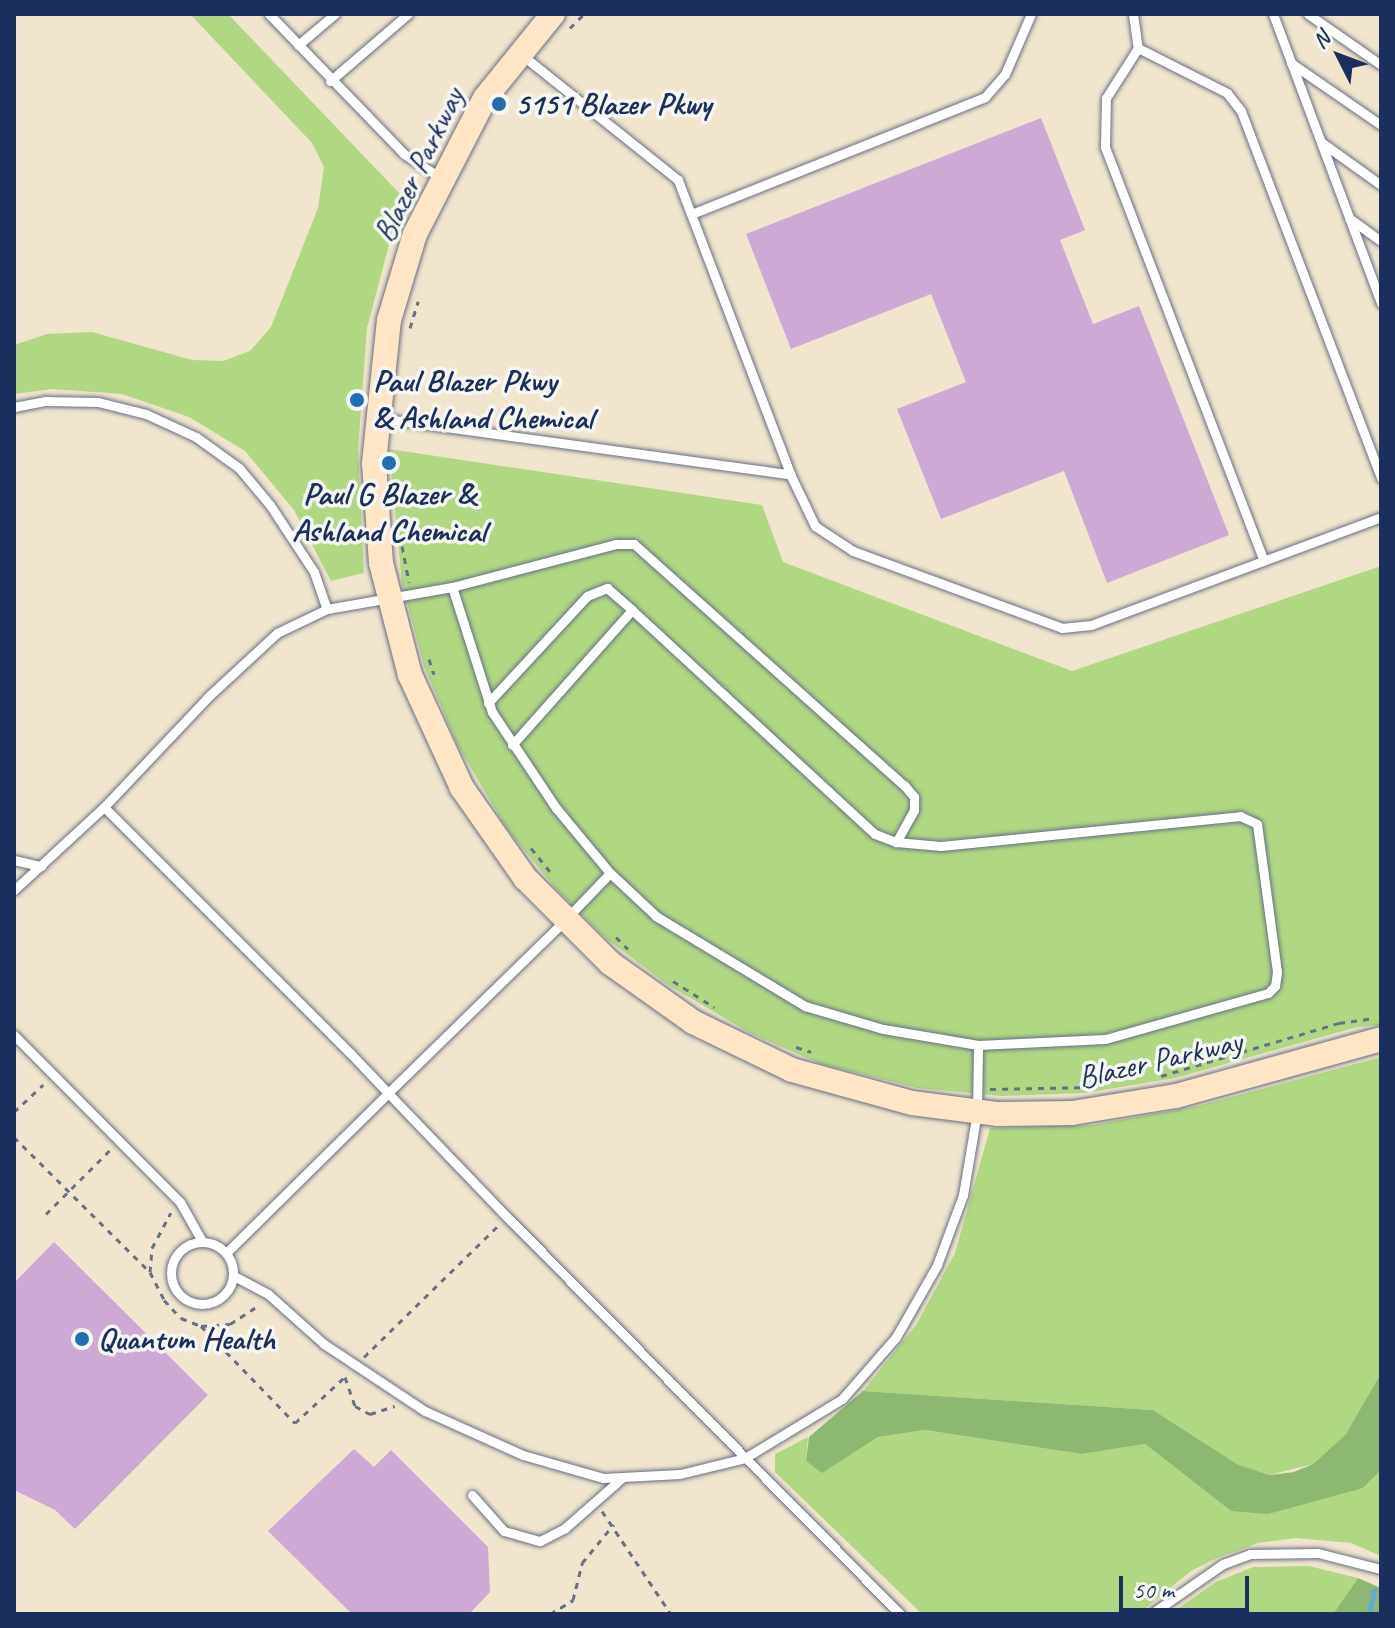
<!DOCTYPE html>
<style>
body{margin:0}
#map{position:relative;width:1395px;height:1628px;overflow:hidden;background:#f2e5cd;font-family:Caveat,sans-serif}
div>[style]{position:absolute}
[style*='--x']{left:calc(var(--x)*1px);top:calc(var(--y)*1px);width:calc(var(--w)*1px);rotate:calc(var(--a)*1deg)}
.green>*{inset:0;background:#b0d883}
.forest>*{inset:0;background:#8cb871}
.stream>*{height:5px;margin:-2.5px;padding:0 2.5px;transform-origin:2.5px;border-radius:2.5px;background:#5dacd7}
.building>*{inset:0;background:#cea9d6}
.path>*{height:3px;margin-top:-1.5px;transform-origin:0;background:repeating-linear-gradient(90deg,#666f85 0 6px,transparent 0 12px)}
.roads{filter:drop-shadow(0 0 2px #666f85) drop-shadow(0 0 2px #666f85)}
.lane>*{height:9px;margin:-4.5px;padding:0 4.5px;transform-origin:4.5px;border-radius:4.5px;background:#fff}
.lane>.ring{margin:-4.5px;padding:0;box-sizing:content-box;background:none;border:9px solid #fff;border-radius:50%}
.secondary>*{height:24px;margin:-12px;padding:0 12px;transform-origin:12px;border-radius:12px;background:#fde5c5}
.dots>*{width:22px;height:22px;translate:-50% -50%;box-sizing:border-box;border:4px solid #f6f6f2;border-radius:50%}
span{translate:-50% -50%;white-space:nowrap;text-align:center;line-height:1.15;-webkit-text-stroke:7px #f6f6f2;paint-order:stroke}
.poi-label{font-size:32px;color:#1b2f5e;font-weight:700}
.left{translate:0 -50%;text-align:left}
.street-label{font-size:32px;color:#1b2f5e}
.frame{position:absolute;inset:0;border:16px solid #1b2f5e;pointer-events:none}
.north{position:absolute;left:1299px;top:16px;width:80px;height:80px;-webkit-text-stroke:6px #f6f6f2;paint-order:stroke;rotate:312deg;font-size:22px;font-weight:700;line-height:32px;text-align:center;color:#1b2f5e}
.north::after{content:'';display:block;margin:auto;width:28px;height:36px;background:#1b2f5e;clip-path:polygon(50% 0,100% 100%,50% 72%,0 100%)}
.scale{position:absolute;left:1119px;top:1576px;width:130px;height:36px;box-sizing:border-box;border:4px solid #1b2f5e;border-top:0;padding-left:10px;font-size:24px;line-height:28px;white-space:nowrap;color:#1b2f5e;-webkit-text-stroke:6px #f6f6f2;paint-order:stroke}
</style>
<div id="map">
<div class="green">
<i style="clip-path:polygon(190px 14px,228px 14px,402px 196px,367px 328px,358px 450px,364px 573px,331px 581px,294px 510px,245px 451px,189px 417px,122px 394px,52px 389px,14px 394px,14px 345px,47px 334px,92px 332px,192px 360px,223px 361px,250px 351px,271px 327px,318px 208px,324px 167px,312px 143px)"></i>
<i style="clip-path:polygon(389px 449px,762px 505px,783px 562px,1072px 671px,1381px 566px,1381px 1025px,1357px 1027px,1175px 1078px,1085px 1093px,1001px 1096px,918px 1088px,821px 1064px,750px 1033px,668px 985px,607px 939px,557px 890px,507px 829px,458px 746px,424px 666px,402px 583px)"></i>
<i style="clip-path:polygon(1381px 1057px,1381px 1373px,1346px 1434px,1313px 1464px,1269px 1475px,1237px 1464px,1153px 1410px,863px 1391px,916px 1325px,955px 1253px,990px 1128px,1093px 1125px,1198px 1106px)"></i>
<i style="clip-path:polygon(925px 1430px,1082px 1454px,1145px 1444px,1231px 1511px,1363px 1488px,1381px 1470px,1381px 1556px,1351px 1543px,1296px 1538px,1258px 1543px,1217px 1558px,1191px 1571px,1138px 1614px,922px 1614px,775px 1472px,775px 1454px,808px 1437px,806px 1461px,822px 1472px,878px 1437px)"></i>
<i style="clip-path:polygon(1309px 1566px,1358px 1578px,1333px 1614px,1170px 1614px,1216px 1582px,1253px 1567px)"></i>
</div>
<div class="forest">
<i style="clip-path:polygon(1381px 1373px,1381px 1470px,1363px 1488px,1268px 1514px,1231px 1511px,1145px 1444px,1082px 1454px,925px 1430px,878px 1437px,822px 1473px,806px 1461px,809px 1437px,863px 1391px,1153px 1410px,1237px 1464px,1269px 1475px,1294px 1472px,1313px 1464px,1346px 1434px)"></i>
<i style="clip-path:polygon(1358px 1578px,1381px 1588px,1381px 1614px,1333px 1614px)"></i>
</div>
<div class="stream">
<i style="--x:1381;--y:1465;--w:58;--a:90"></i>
<i style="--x:1369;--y:1614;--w:24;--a:-78"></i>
</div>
<div class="building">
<i style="clip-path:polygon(1041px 118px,1085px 230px,1060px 240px,1093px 324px,1139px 306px,1229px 535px,1107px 583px,1064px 471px,941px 519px,897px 409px,966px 382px,931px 294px,791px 349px,746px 234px)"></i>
<i style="clip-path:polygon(54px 1242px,208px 1395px,75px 1529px,55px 1510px,14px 1490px,14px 1283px)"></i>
<i style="clip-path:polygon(354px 1449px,374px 1467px,391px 1450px,488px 1547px,490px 1592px,469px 1614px,352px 1614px,268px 1531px)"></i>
</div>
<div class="path">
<i style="--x:570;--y:28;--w:20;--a:-45"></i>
<i style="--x:410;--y:328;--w:28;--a:-73"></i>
<i style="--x:402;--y:546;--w:37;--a:79"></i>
<i style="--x:429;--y:659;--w:16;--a:72"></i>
<i style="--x:531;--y:848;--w:36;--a:51"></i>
<i style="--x:616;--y:937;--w:17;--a:45"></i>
<i style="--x:673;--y:981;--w:49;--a:32.4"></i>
<i style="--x:796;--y:1047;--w:16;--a:18"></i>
<i style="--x:1161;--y:1076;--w:186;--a:-16.6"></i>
<i style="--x:1339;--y:1023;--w:34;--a:-8"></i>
<i style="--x:990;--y:1089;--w:104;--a:-1.1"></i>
<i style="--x:14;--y:1112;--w:40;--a:-43"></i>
<i style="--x:14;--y:1137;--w:192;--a:44.8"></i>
<i style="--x:150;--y:1272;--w:31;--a:63"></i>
<i style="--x:164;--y:1300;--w:25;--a:47"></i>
<i style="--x:181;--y:1318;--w:22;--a:22"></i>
<i style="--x:201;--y:1326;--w:135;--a:45.9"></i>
<i style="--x:295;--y:1423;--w:72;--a:-42.8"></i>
<i style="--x:46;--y:1214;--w:92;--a:-45"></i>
<i style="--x:150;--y:1272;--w:24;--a:-85"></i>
<i style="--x:152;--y:1248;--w:40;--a:-62"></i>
<i style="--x:201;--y:1326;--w:29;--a:-4"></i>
<i style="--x:230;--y:1324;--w:35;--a:-33"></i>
<i style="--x:364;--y:1357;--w:189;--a:-44.4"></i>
<i style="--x:345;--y:1377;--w:31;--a:71"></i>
<i style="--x:355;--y:1406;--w:17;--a:28"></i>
<i style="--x:370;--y:1414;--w:26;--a:-18"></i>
<i style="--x:602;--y:1511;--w:124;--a:56.2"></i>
<i style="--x:550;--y:1614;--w:27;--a:-31"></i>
<i style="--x:573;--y:1600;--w:38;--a:-76"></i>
<i style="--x:582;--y:1563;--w:50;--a:-50.6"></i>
</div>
<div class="roads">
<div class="lane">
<i style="--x:269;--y:14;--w:194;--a:46"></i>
<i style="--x:404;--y:154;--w:44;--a:33"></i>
<i style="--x:1133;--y:14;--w:34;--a:82"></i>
<i style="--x:1138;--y:48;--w:100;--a:26.8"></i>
<i style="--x:1227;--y:93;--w:23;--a:52"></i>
<i style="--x:1241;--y:111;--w:393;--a:69.1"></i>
<i style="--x:1273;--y:14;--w:309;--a:69.5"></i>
<i style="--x:1308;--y:14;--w:89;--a:34.9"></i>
<i style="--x:298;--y:45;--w:48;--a:-40"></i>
<i style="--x:1138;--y:48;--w:59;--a:122.6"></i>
<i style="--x:1106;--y:98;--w:49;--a:91.2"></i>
<i style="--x:1105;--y:147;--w:443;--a:69"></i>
<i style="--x:522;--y:55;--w:200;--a:38.7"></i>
<i style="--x:678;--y:180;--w:315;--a:69.1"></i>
<i style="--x:1291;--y:63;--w:109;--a:34.6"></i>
<i style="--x:330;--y:81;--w:103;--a:-40.7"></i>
<i style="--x:1321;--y:142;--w:74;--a:35.6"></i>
<i style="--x:694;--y:213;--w:313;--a:-21.7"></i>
<i style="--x:985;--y:97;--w:30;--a:-49"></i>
<i style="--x:1005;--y:74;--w:65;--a:-66.6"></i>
<i style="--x:1349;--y:218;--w:39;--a:36"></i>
<i style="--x:14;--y:407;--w:32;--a:-11"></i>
<i style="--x:45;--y:401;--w:53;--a:1.1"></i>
<i style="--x:98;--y:402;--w:49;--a:14"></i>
<i style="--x:146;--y:414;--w:55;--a:24.7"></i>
<i style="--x:196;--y:437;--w:53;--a:35.8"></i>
<i style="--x:239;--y:468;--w:48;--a:50"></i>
<i style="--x:270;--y:505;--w:80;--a:56.7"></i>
<i style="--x:314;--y:572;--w:39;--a:71"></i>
<i style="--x:379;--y:418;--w:415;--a:7.8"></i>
<i style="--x:790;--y:474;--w:58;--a:64.3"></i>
<i style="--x:815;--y:526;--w:45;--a:33.3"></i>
<i style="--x:853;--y:551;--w:223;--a:20.2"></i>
<i style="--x:1062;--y:628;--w:29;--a:-6"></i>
<i style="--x:1091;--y:625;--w:309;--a:-20.4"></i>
<i style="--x:452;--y:587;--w:170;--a:-14.7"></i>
<i style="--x:616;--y:544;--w:18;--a:0"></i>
<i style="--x:634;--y:544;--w:362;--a:41.8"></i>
<i style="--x:904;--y:785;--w:16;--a:50"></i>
<i style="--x:914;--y:797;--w:13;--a:90"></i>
<i style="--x:914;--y:810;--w:37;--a:119"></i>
<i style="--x:488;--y:703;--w:146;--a:-47.2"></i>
<i style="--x:587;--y:596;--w:22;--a:-22"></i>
<i style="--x:607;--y:588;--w:33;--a:41"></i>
<i style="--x:512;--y:745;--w:181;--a:-48.4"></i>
<i style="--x:632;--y:610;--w:330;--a:42.7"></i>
<i style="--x:875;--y:834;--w:22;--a:21"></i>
<i style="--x:896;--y:842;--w:45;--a:5.1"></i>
<i style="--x:941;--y:846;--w:301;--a:-5.7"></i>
<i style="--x:1240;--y:816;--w:19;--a:25"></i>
<i style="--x:1257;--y:824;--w:149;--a:82.3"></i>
<i style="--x:1277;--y:972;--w:14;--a:98"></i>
<i style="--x:1275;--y:986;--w:10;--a:135"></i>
<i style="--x:1268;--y:993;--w:169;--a:164.2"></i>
<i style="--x:1105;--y:1039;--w:127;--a:177.3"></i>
<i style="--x:14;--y:860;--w:28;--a:13"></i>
<i style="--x:14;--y:890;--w:122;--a:-42.7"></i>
<i style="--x:14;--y:1035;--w:235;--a:45.2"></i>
<i style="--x:180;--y:1202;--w:45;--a:60.6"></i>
<i class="ring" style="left:171px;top:1242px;width:53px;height:53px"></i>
<i style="--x:226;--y:1253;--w:228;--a:-44.6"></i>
<i style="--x:388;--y:1093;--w:246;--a:-44.3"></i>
<i style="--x:564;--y:921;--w:66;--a:-46.2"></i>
<i style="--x:610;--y:873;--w:85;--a:-129.7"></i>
<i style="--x:556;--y:808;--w:115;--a:-123.7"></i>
<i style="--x:492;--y:712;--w:131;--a:-107.7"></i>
<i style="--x:452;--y:587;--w:127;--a:170"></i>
<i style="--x:327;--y:609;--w:55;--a:154.4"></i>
<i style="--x:277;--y:633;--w:94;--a:137.2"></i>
<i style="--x:208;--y:697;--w:151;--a:133.4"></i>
<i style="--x:104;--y:807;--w:349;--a:45"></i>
<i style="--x:351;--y:1054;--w:54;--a:46.5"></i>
<i style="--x:388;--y:1093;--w:172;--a:46.2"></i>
<i style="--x:507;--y:1217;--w:559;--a:45.29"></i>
<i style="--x:234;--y:1276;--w:38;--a:28"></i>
<i style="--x:268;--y:1294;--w:75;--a:41.8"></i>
<i style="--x:324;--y:1344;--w:121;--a:33.6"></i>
<i style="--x:425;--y:1411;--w:107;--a:24.2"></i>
<i style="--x:523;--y:1455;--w:83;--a:16"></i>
<i style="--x:603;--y:1478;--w:77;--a:-3"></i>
<i style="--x:680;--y:1474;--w:67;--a:-13.8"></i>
<i style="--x:745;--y:1458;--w:114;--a:-31.3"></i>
<i style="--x:842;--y:1399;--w:82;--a:-48.9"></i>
<i style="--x:896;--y:1337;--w:83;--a:-60.3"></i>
<i style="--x:937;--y:1265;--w:75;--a:-69.6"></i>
<i style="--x:963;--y:1195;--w:84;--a:-80.4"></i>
<i style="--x:977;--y:1112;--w:67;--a:-89.1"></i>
<i style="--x:978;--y:1045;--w:96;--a:-170.4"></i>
<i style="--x:883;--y:1029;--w:81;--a:-163.6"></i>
<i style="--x:805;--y:1006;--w:174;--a:-148.9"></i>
<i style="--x:656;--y:916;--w:63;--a:-136.9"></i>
<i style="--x:472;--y:1495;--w:48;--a:48.4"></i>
<i style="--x:504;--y:1531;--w:37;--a:16"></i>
<i style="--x:540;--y:1541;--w:28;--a:-27"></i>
<i style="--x:565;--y:1528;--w:77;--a:-41.3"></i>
<i style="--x:1151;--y:1614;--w:88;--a:-34.8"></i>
<i style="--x:1223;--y:1564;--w:29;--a:-20"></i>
<i style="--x:1250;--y:1554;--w:68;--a:-0.8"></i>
<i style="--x:1318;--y:1553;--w:65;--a:14.3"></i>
</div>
<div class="secondary">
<i style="--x:553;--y:14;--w:108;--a:129"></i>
<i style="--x:485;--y:98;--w:153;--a:117.2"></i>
<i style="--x:415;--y:234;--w:90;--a:106.8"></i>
<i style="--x:389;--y:320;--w:144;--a:96"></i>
<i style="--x:374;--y:463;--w:100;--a:86"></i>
<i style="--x:381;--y:563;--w:116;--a:75.5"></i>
<i style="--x:410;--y:675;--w:124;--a:65.3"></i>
<i style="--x:462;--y:788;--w:110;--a:55"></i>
<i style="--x:525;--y:878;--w:120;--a:45"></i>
<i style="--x:610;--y:963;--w:102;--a:35.4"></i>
<i style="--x:693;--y:1022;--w:110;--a:25.9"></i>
<i style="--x:792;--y:1070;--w:124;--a:15.4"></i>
<i style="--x:912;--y:1103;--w:87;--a:7.3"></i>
<i style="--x:998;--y:1114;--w:74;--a:-0.8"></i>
<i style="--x:1072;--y:1113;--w:105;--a:-9.3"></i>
<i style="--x:1176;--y:1096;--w:213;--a:-15.5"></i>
</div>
</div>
<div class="dots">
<i style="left:499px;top:104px;background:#1f6fb2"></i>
<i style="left:357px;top:400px;background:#1f6fb2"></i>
<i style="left:389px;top:463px;background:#1f6fb2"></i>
<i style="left:82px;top:1339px;background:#1f6fb2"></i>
</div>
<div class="poi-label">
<span class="left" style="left:515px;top:104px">5151 Blazer Pkwy</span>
<span class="left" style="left:373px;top:400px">Paul Blazer Pkwy<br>&amp; Ashland Chemical</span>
<span style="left:389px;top:513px">Paul G Blazer &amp;<br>Ashland Chemical</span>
<span class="left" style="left:98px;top:1339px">Quantum Health</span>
</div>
<div class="street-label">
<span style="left:419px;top:165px;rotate:-64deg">Blazer Parkway</span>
<span style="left:1160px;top:1060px;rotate:-13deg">Blazer Parkway</span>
</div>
<div class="frame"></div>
<div class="north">N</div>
<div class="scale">50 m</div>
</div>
